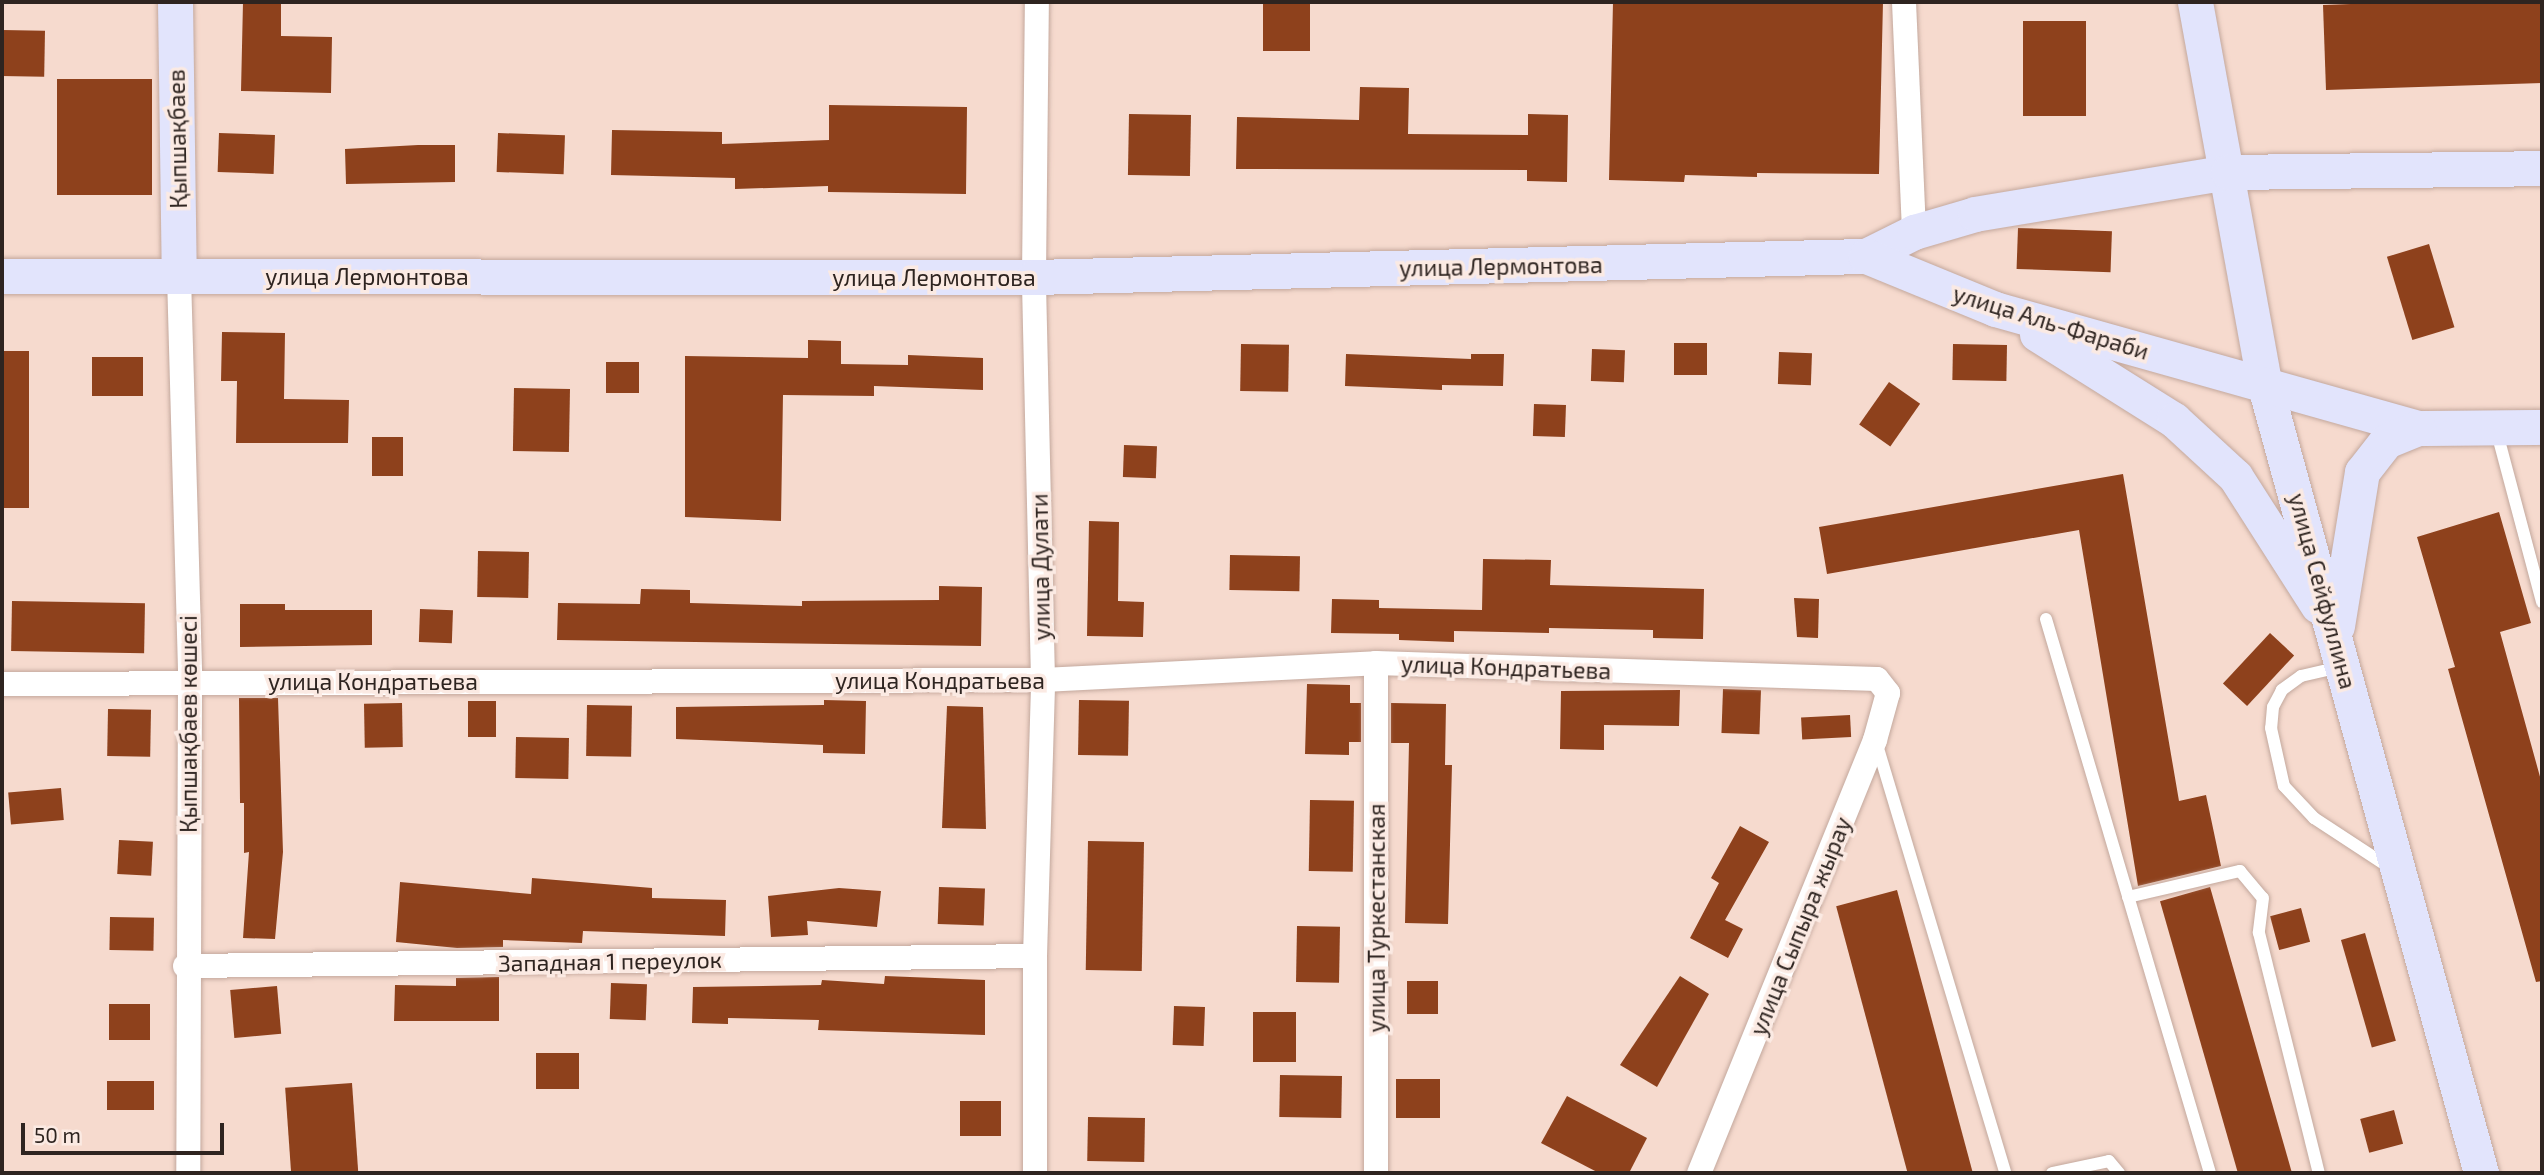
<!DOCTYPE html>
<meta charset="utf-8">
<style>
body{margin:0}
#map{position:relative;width:2544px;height:1175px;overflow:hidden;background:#f6dace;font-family:"Exo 2",sans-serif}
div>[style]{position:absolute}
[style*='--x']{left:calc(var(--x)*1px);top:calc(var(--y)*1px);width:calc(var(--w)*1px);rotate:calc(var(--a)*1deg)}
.building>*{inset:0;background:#8e411c;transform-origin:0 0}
.roads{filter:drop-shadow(0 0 2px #c3a89d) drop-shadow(0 0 2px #c3a89d)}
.lane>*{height:12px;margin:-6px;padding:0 6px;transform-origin:6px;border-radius:6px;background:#fff}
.street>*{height:24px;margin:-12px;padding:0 12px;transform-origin:12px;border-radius:12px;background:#fff}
.secondary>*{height:35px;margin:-17.5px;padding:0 17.5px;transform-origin:17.5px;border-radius:17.5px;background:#e2e4fc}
span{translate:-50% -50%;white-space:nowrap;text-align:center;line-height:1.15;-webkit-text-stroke:7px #fbeae3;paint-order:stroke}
.street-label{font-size:23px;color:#2e2420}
.frame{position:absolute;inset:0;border:4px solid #2e2420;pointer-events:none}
.scale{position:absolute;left:21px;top:1123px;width:203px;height:32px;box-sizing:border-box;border:4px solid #2e2420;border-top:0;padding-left:9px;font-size:21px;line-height:24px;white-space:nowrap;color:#2e2420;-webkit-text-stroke:5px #fbeae3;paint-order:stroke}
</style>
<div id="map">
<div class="building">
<i style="clip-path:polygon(243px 2px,281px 2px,281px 36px,332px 37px,331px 93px,241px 91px)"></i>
<i style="left:1263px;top:2px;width:47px;height:49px"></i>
<i style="clip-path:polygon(1613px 2px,1883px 2px,1879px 174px,1757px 173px,1757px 177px,1685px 175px,1684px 182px,1609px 180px)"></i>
<i style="clip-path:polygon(2406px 2px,2542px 2px,2542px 83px,2326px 90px,2323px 5px)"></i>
<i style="left:2023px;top:21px;width:63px;height:95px"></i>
<i style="left:2px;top:30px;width:43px;height:46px;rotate:1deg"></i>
<i style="left:57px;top:79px;width:95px;height:116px"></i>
<i style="clip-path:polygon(1360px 87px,1409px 88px,1408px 134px,1528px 135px,1528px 114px,1568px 115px,1567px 182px,1527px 181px,1527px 170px,1236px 169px,1237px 117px,1359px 120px)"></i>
<i style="clip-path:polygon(829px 105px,967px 107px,966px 194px,828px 192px,828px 186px,735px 189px,735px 178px,611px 175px,612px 130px,722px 132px,722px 144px,829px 140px)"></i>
<i style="left:1129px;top:114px;width:62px;height:61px;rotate:1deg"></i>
<i style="left:219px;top:133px;width:56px;height:39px;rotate:2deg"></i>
<i style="left:498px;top:133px;width:67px;height:39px;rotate:2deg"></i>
<i style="clip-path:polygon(418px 145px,455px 145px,455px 182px,346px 184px,345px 149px)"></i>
<i style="left:2018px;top:228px;width:94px;height:41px;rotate:2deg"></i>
<i style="left:2429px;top:244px;width:87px;height:44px;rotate:73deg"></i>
<i style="clip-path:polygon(222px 332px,285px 333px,284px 399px,349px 400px,348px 443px,236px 443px,237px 381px,221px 381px)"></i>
<i style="clip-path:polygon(808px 340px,841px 341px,841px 364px,908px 365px,908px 355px,983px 358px,983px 390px,874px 386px,874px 396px,783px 395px,781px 521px,685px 517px,685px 356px,808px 358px)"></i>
<i style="left:1674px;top:343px;width:33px;height:32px"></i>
<i style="left:1241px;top:344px;width:48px;height:47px;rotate:1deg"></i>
<i style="left:1953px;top:344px;width:54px;height:36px;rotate:1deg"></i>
<i style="left:1592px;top:349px;width:33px;height:32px;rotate:2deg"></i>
<i style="left:2px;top:351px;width:27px;height:157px"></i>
<i style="left:1779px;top:352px;width:33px;height:32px;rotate:2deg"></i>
<i style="clip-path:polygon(1346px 354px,1471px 359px,1471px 354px,1504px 354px,1503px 386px,1442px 385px,1442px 390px,1345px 386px)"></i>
<i style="left:92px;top:357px;width:51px;height:39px"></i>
<i style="left:606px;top:362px;width:33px;height:31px"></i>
<i style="left:1889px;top:382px;width:38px;height:52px;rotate:35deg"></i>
<i style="left:514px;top:388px;width:56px;height:63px;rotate:1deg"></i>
<i style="left:1534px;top:404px;width:32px;height:32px;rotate:2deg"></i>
<i style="left:372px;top:437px;width:31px;height:39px"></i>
<i style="left:1124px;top:445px;width:33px;height:32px;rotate:2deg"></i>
<i style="clip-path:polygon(2123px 474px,2179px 801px,2206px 795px,2221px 866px,2138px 886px,2079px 530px,1827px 574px,1819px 527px)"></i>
<i style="clip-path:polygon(2499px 512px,2531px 623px,2500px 632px,2542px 784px,2542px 981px,2536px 982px,2448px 669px,2455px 667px,2417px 537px)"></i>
<i style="clip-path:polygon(1089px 521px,1119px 522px,1118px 601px,1144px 602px,1143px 637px,1087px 636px)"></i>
<i style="left:478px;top:551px;width:51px;height:46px;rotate:1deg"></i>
<i style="left:1230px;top:555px;width:70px;height:35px;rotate:1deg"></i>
<i style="clip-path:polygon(1483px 559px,1551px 560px,1550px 585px,1704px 589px,1703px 639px,1653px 638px,1653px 630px,1549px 628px,1549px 633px,1454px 631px,1454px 642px,1399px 640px,1399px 634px,1331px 633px,1332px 599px,1379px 600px,1379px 608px,1482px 610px)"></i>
<i style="clip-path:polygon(939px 586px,982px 587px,981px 646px,557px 640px,558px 603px,640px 604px,641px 589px,690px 590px,690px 603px,802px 606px,802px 601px,939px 600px)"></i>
<i style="clip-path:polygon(1794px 598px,1819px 599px,1818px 638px,1797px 637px)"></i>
<i style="left:12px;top:601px;width:133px;height:50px;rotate:1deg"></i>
<i style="clip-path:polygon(240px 604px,285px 604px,285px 610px,372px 610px,372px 645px,240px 647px)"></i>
<i style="left:420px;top:609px;width:33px;height:33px;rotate:2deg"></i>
<i style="left:2270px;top:633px;width:33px;height:69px;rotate:43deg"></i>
<i style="clip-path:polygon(1307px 684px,1350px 685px,1350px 703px,1361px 703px,1361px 742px,1349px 742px,1349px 755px,1305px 754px)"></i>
<i style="left:1723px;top:689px;width:38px;height:44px;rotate:2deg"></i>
<i style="clip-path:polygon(1680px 690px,1679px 726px,1604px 725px,1604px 750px,1560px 749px,1561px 691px)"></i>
<i style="clip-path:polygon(239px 698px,278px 698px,283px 852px,275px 939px,243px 938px,249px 852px,244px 853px,244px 803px,240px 803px)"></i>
<i style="clip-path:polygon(824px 700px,866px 701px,865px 754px,823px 753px,823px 745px,676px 739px,676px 707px,824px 705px)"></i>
<i style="left:1079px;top:700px;width:50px;height:55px;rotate:1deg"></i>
<i style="left:468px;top:701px;width:28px;height:36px"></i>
<i style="left:402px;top:703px;width:44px;height:38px;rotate:89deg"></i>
<i style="clip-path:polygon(1391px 703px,1446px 704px,1445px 765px,1452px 765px,1448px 924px,1405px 923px,1409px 743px,1391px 743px)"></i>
<i style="left:587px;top:705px;width:45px;height:51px;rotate:1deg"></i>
<i style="clip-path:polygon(947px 706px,983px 707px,986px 829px,942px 828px)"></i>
<i style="left:108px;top:709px;width:43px;height:47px;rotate:1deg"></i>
<i style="left:1850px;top:715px;width:22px;height:49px;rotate:87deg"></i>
<i style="left:516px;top:737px;width:53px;height:41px;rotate:1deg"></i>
<i style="left:61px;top:788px;width:32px;height:53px;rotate:85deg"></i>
<i style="left:1310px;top:800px;width:44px;height:71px;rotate:1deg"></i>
<i style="clip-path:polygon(1740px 826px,1769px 842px,1725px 920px,1743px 929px,1728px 958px,1690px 938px,1719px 883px,1711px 878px)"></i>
<i style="left:119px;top:840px;width:34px;height:34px;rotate:3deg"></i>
<i style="left:1088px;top:841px;width:56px;height:129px;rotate:1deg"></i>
<i style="clip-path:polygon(532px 878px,652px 888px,652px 898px,726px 900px,725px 936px,583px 931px,582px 943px,503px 940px,503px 947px,457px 948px,396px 942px,400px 882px,531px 894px)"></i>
<i style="left:939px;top:887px;width:46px;height:37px;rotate:2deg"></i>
<i style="left:2210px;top:887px;width:298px;height:52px;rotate:74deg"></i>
<i style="clip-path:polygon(839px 888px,881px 891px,877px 927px,807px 921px,808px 935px,771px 937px,768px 896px)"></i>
<i style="left:1897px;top:890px;width:294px;height:63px;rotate:75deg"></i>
<i style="left:2301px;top:908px;width:35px;height:32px;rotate:75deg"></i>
<i style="left:110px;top:917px;width:44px;height:33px;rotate:1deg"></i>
<i style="left:1297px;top:926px;width:43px;height:56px;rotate:1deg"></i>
<i style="left:2365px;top:933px;width:112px;height:25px;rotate:74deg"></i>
<i style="clip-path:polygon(885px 976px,985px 980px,985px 1035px,818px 1030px,819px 1020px,728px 1018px,728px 1024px,692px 1023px,693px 987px,821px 985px,822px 980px,884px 984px)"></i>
<i style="clip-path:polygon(1680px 976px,1709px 994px,1657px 1087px,1620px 1065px)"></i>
<i style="clip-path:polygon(499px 977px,499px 1021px,394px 1021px,395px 985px,456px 986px,456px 978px)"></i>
<i style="left:1407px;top:981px;width:31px;height:33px"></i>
<i style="left:611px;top:983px;width:36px;height:36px;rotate:2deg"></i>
<i style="left:277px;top:986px;width:48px;height:47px;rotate:85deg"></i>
<i style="left:109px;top:1004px;width:41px;height:36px"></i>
<i style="left:1174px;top:1006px;width:31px;height:39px;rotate:2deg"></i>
<i style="left:1253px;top:1012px;width:43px;height:50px"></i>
<i style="left:536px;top:1053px;width:43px;height:36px"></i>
<i style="left:1280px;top:1075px;width:62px;height:42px;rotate:1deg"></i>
<i style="left:1396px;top:1079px;width:44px;height:39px"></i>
<i style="left:154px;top:1081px;width:29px;height:47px;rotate:90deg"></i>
<i style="left:352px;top:1083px;width:90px;height:67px;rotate:86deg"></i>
<i style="clip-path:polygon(1567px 1096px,1647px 1138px,1629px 1173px,1599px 1173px,1541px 1143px)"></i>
<i style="left:960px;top:1101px;width:41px;height:35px"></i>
<i style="left:2394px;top:1110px;width:35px;height:35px;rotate:75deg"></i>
<i style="left:1088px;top:1117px;width:57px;height:44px;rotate:1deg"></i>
</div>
<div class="roads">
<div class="lane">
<i style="--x:2496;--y:429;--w:179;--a:75.1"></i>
<i style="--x:2046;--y:619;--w:578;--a:73.51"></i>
<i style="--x:2340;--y:667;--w:40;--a:167"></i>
<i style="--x:2301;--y:676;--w:24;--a:144"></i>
<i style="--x:2282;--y:690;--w:19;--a:118"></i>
<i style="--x:2273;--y:707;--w:21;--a:95"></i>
<i style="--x:2271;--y:728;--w:59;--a:77.4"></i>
<i style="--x:2284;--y:786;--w:44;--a:46.8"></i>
<i style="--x:2314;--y:818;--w:93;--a:33.2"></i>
<i style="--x:1877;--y:745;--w:447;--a:73.3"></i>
<i style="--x:2128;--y:897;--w:115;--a:-13.1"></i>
<i style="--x:2240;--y:871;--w:35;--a:50"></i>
<i style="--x:2263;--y:898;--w:35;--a:97"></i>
<i style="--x:2259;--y:933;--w:247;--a:76"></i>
<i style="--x:2052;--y:1173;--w:58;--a:-11.9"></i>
<i style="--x:2109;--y:1161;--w:16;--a:50"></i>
</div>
<div class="street">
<i style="--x:1904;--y:2;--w:230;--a:87.5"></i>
<i style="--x:179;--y:276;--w:406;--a:88.4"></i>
<i style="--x:190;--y:682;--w:491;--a:90.2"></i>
<i style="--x:1376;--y:663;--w:510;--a:90"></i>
<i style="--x:2;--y:684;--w:1041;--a:-0.22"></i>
<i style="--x:1043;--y:680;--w:333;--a:-2.9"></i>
<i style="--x:1376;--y:663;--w:501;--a:1.83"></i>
<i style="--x:1877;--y:679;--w:18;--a:52"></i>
<i style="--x:1888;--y:693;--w:49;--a:105.5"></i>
<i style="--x:1875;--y:740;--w:467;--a:112.1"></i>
<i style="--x:185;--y:966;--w:850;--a:-0.67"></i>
<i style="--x:1035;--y:1173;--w:217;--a:-90"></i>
<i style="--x:1035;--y:956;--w:276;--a:-88.3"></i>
<i style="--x:1043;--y:680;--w:403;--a:-91.3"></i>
<i style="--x:1034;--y:277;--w:275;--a:-89.4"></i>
</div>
<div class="secondary">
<i style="--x:175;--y:2;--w:274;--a:89.2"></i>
<i style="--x:2195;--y:2;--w:390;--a:79.7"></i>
<i style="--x:2265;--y:386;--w:816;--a:74.65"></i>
<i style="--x:1866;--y:256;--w:54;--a:-26.6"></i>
<i style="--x:1914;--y:232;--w:64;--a:-16.4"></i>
<i style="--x:1975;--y:214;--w:256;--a:-9.4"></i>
<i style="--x:2228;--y:172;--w:314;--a:-0.7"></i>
<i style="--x:2;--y:276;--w:1032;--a:0.06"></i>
<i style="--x:1034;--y:277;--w:832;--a:-1.45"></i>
<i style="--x:1866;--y:256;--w:139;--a:22.3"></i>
<i style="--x:1995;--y:309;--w:439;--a:15.7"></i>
<i style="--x:2418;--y:428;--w:124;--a:-0.5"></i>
<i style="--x:2037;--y:334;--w:162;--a:32.1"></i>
<i style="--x:2174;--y:420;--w:83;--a:42.6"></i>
<i style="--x:2235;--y:476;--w:154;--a:57.4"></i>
<i style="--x:2337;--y:626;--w:156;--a:-80.8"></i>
<i style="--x:2362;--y:472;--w:39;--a:-52"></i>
<i style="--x:2386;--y:441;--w:35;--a:-22"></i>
</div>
</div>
<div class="street-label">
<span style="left:177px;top:139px;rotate:-91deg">Қыпшақбаев</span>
<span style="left:1501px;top:266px;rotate:-1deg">улица Лермонтова</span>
<span style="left:367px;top:276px">улица Лермонтова</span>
<span style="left:934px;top:277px">улица Лермонтова</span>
<span style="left:2051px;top:322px;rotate:17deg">улица Аль-Фараби</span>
<span style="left:1040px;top:567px;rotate:-91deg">улица Дулати</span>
<span style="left:2323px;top:591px;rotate:75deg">улица Сейфуллина</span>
<span style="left:1506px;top:667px;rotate:2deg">улица Кондратьева</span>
<span style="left:940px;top:680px">улица Кондратьева</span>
<span style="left:373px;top:681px">улица Кондратьева</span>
<span style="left:188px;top:724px;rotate:-90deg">Қыпшақбаев көшесі</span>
<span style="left:1376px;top:918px;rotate:-90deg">улица Туркестанская</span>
<span style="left:1800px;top:926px;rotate:-68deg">улица Сыпыра жырау</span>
<span style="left:610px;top:961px;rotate:-1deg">Западная 1 переулок</span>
</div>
<div class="frame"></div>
<div class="scale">50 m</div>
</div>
